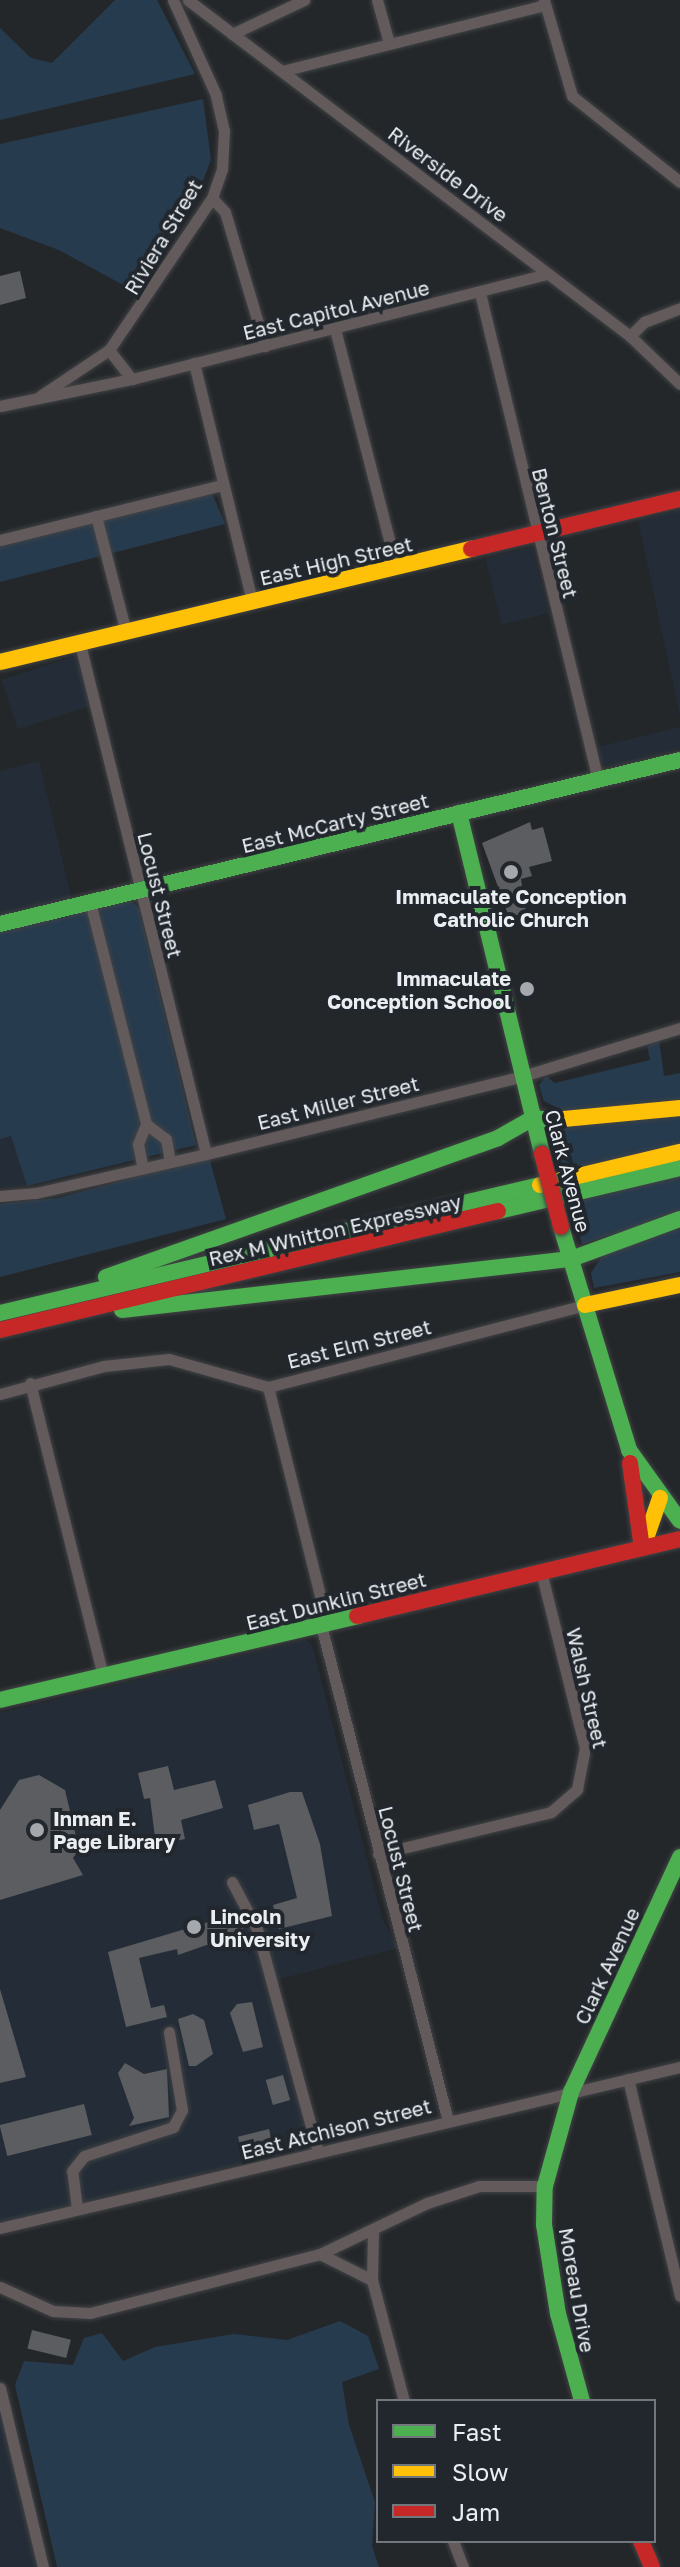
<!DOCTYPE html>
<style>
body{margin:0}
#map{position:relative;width:680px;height:2567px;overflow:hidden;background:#24272a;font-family:"Golos Text",sans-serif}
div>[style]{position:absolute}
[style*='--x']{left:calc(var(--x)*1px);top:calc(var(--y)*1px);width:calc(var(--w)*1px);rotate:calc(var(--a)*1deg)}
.built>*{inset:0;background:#242d37;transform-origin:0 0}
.green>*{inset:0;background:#273b4e}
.building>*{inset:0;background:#5b5d60;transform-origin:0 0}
.roads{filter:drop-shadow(0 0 2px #414345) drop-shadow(0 0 2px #414345)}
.street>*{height:11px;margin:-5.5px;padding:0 5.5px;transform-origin:5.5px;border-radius:5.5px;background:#635a5c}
.fast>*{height:16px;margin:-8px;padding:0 8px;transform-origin:8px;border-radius:8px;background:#4caf50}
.slow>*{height:16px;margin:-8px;padding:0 8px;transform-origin:8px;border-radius:8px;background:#ffc107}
.jam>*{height:16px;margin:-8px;padding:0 8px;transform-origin:8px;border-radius:8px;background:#c62828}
.bridges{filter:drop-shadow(0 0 2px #414345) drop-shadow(0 0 2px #414345)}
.jam-bridge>*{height:16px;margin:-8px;padding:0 8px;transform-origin:8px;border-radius:8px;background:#c62828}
.dots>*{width:22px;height:22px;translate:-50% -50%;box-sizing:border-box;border:4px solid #21272d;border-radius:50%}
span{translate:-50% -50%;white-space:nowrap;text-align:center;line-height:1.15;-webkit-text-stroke:8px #21272d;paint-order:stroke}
.street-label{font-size:20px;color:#eaeef2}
.poi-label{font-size:20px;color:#eaeef2;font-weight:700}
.right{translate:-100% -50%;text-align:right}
.left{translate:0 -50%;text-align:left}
.legend{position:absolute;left:376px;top:2399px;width:280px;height:144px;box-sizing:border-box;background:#21272d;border:2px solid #71777c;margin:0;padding:10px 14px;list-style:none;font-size:24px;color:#eaeef2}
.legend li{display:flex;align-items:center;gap:16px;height:40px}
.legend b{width:40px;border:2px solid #71777c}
</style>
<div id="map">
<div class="built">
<i style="clip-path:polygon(680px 510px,680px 716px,638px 520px)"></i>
<i style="left:532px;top:547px;width:68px;height:48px;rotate:76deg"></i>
<i style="left:75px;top:656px;width:52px;height:77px;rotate:72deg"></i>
<i style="clip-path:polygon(680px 727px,680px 748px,617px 766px,604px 765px,597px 747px)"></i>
<i style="clip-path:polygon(39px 761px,71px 897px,0 914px,0 771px)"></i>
<i style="clip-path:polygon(11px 1136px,27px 1186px,0 1187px,0 1139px)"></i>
<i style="clip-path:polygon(305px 1640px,312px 1645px,382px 1918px,398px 1948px,268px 1982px,311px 2147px,0 2222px,0 1713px)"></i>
<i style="clip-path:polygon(0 2408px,37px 2567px,0 2567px)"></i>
</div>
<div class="green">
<i style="clip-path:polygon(115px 0,157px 0,195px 74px,0 120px,0 28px,31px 58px,52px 63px)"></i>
<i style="clip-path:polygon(203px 99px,211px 160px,193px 206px,136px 292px,59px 250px,0 228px,0 144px)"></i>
<i style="clip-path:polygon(212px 493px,225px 524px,0 582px,0 544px)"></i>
<i style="clip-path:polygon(131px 901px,139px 908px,196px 1145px,27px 1186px,11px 1136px,0 1139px,0 931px)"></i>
<i style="clip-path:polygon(659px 1040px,664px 1076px,680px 1073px,680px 1100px,568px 1113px,544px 1101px,539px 1085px,546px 1076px,555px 1083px,650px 1060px,647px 1045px)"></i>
<i style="clip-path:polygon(680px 1112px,680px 1144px,562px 1172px,552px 1131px,558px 1126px)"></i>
<i style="clip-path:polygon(209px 1157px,226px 1219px,0 1277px,0 1204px,58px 1198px)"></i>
<i style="clip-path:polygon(680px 1176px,680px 1213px,582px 1244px,571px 1203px)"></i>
<i style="clip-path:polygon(680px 1223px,680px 1272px,594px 1288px,591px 1273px,604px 1253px)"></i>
<i style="clip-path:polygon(340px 2321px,368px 2336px,379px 2369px,342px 2382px,349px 2425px,375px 2502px,372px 2546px,379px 2567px,57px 2567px,15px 2385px,24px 2361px,73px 2365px,84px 2338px,102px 2333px,123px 2361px,155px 2347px,234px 2334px,287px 2340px)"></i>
</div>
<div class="building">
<i style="clip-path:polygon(20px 271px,26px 298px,0 305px,0 276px)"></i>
<i style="clip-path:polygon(530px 822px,532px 830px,543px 827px,552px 861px,529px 867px,532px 876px,521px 879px,526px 913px,509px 917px,482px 843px)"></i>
<i style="clip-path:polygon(168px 1766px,174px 1790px,215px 1780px,223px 1808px,181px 1820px,185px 1839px,156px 1845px,150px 1798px,144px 1799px,138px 1773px)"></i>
<i style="clip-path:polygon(39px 1775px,65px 1790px,79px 1849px,73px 1858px,83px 1875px,0 1900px,0 1810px,19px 1780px)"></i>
<i style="clip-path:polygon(290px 1792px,302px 1792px,320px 1844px,332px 1916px,279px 1929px,273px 1905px,297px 1898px,279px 1824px,254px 1830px,248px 1805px)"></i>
<i style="clip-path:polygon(239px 1913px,244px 1932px,178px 1955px,177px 1949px,139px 1958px,151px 2008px,164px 2005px,167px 2017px,126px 2027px,108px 1952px)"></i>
<i style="clip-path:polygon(0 1989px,26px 2077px,0 2083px)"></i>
<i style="clip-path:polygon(252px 2002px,263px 2047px,243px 2052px,230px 2013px,237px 2004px)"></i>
<i style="clip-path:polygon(193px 2014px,204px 2020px,213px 2054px,196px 2066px,189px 2066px,178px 2019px)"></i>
<i style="clip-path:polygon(125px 2063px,144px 2074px,167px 2069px,169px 2117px,129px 2126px,134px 2118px,118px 2073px)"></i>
<i style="left:283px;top:2075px;width:26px;height:18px;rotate:74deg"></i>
<i style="left:84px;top:2104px;width:32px;height:87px;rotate:76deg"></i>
<i style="left:269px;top:2129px;width:16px;height:32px;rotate:76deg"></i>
<i style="left:32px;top:2330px;width:40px;height:19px;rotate:14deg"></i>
</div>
<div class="roads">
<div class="street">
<i style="--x:188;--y:0;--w:555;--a:37.24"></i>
<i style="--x:630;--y:336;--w:69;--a:43.8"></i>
<i style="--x:377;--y:0;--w:45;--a:74.4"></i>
<i style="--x:544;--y:0;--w:100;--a:73.7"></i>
<i style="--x:572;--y:96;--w:138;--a:38.5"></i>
<i style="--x:232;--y:34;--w:80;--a:-25.3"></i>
<i style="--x:282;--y:71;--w:271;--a:-14.1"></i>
<i style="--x:212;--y:198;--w:19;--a:47"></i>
<i style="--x:225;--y:212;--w:140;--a:73.4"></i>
<i style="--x:480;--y:293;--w:501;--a:76.38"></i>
<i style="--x:335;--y:329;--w:246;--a:75.6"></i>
<i style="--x:630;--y:336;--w:20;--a:-45"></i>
<i style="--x:644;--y:322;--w:39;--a:-21"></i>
<i style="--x:109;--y:350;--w:37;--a:52"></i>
<i style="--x:132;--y:379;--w:429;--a:-14.2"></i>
<i style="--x:194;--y:363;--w:245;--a:76.3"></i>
<i style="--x:40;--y:396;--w:83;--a:-33.7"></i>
<i style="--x:109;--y:350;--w:184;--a:-55.9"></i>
<i style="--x:212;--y:198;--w:31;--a:-71"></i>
<i style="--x:222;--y:169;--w:38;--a:-87"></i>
<i style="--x:224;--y:131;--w:37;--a:-103"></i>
<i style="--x:216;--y:95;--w:104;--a:-114.4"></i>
<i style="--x:0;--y:406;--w:135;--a:-11.6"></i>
<i style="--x:96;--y:516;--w:120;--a:75.5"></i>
<i style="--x:0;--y:540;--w:230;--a:-13.9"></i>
<i style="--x:80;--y:644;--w:525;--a:76.12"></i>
<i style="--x:90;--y:902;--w:229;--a:75.8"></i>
<i style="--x:146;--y:1124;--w:22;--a:112"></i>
<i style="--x:138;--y:1144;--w:25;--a:79"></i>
<i style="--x:146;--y:1124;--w:25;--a:37"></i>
<i style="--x:166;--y:1139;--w:23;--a:80"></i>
<i style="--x:0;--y:1196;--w:36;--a:-5"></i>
<i style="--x:36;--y:1193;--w:174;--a:-12.9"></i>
<i style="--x:206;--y:1154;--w:326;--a:-13.8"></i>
<i style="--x:523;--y:1076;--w:164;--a:-17"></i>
<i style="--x:30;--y:1383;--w:301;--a:76"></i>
<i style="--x:268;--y:1387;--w:244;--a:76"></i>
<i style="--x:0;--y:1394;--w:108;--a:-15.1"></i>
<i style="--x:104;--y:1366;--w:65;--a:-6.1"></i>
<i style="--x:169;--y:1359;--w:103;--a:15.8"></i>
<i style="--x:268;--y:1387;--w:327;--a:-14.5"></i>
<i style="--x:321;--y:1625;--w:512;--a:75.64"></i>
<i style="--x:378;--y:1854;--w:178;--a:-13.6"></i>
<i style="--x:551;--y:1812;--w:35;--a:-41"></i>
<i style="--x:577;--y:1789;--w:42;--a:-79"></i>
<i style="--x:585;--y:1748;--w:181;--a:-104"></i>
<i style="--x:232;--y:1882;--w:53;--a:62"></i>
<i style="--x:257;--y:1929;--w:231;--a:74.7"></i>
<i style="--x:628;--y:2079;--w:223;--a:76.5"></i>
<i style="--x:77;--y:2209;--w:38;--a:-97"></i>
<i style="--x:72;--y:2171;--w:19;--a:-51"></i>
<i style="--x:84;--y:2156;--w:94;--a:-18"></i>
<i style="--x:173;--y:2127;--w:19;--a:-62"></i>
<i style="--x:182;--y:2110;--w:79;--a:-99.5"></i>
<i style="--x:0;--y:2228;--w:699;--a:-13.32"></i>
<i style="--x:373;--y:2231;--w:49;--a:91.2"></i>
<i style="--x:372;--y:2280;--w:125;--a:75.2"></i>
<i style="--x:320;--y:2254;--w:58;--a:26.6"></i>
<i style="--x:0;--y:2287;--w:58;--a:24.4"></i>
<i style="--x:53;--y:2311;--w:37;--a:3"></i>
<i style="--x:90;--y:2313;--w:237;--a:-14.4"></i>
<i style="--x:320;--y:2254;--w:119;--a:-25.5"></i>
<i style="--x:427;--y:2203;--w:55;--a:-18.1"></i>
<i style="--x:479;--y:2186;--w:66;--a:0"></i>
<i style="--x:0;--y:2388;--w:184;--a:76.5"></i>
<i style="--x:453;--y:2541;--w:28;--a:69"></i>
</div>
<div class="fast">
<i style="--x:459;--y:813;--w:351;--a:76.3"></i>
<i style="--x:0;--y:924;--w:699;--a:-13.56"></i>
<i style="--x:498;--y:1211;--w:187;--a:-13.3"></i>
<i style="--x:561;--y:1227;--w:233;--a:73"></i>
<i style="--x:629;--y:1450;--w:87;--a:54.3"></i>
<i style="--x:106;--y:1277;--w:416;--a:-19.5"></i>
<i style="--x:498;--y:1138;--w:40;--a:-29.7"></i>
<i style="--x:533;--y:1118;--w:20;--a:6"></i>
<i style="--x:122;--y:1310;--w:452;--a:-6.5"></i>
<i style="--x:571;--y:1259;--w:116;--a:-20.2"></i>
<i style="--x:0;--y:1313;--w:555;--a:-13.34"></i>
<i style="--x:0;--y:1700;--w:367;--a:-13.2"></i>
<i style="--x:582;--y:2401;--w:90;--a:-105.4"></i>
<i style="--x:558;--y:2314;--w:90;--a:-98.9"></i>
<i style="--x:544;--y:2225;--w:39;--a:-89"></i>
<i style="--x:545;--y:2186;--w:98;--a:-74.5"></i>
<i style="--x:571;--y:2092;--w:259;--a:-65.1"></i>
</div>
<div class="slow">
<i style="--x:0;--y:662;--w:484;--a:-13.5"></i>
<i style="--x:553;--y:1120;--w:128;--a:-5.4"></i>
<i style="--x:540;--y:1185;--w:144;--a:-13.3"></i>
<i style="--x:585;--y:1305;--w:97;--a:-11.9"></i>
<i style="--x:643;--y:1547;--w:52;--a:-70.9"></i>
</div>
<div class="jam">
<i style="--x:471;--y:549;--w:215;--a:-13.5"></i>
<i style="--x:0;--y:1330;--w:512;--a:-13.44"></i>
<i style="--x:630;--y:1463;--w:86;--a:82"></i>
<i style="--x:357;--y:1616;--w:332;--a:-13.4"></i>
<i style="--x:641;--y:2541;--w:28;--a:67"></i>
</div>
</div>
<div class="bridges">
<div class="jam-bridge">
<i style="--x:542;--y:1154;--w:75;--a:75.4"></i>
</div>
</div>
<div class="dots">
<i style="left:511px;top:872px;background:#a5a8ac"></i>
<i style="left:527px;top:989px;background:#a5a8ac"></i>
<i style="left:37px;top:1830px;background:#a5a8ac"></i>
<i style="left:194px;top:1927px;background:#a5a8ac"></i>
</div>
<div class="street-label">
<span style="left:448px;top:174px;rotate:37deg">Riverside Drive</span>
<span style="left:163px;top:237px;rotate:-59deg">Riviera Street</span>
<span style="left:336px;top:310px;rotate:-14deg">East Capitol Avenue</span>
<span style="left:555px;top:533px;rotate:76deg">Benton Street</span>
<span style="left:336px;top:561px;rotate:-13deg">East High Street</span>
<span style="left:335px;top:823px;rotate:-14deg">East McCarty Street</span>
<span style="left:160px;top:895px;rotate:76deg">Locust Street</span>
<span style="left:338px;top:1103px;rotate:-14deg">East Miller Street</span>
<span style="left:568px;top:1171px;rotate:75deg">Clark Avenue</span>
<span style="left:335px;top:1230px;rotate:-13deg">Rex M Whitton Expressway</span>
<span style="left:359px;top:1344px;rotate:-14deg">East Elm Street</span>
<span style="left:336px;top:1601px;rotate:-14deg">East Dunklin Street</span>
<span style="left:587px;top:1688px;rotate:77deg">Walsh Street</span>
<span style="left:401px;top:1869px;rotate:76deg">Locust Street</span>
<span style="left:607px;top:1966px;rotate:-65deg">Clark Avenue</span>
<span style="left:336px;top:2129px;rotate:-14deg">East Atchison Street</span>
<span style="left:577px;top:2290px;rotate:80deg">Moreau Drive</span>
</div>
<div class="poi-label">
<span style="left:511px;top:908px">Immaculate Conception<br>Catholic Church</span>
<span class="right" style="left:511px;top:990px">Immaculate<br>Conception School</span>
<span class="left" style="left:53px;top:1830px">Inman E.<br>Page Library</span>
<span class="left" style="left:210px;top:1928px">Lincoln<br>University</span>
</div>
<ul class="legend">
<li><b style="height:10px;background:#4caf50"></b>Fast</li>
<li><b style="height:10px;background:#ffc107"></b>Slow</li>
<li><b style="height:10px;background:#c62828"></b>Jam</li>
</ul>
</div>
